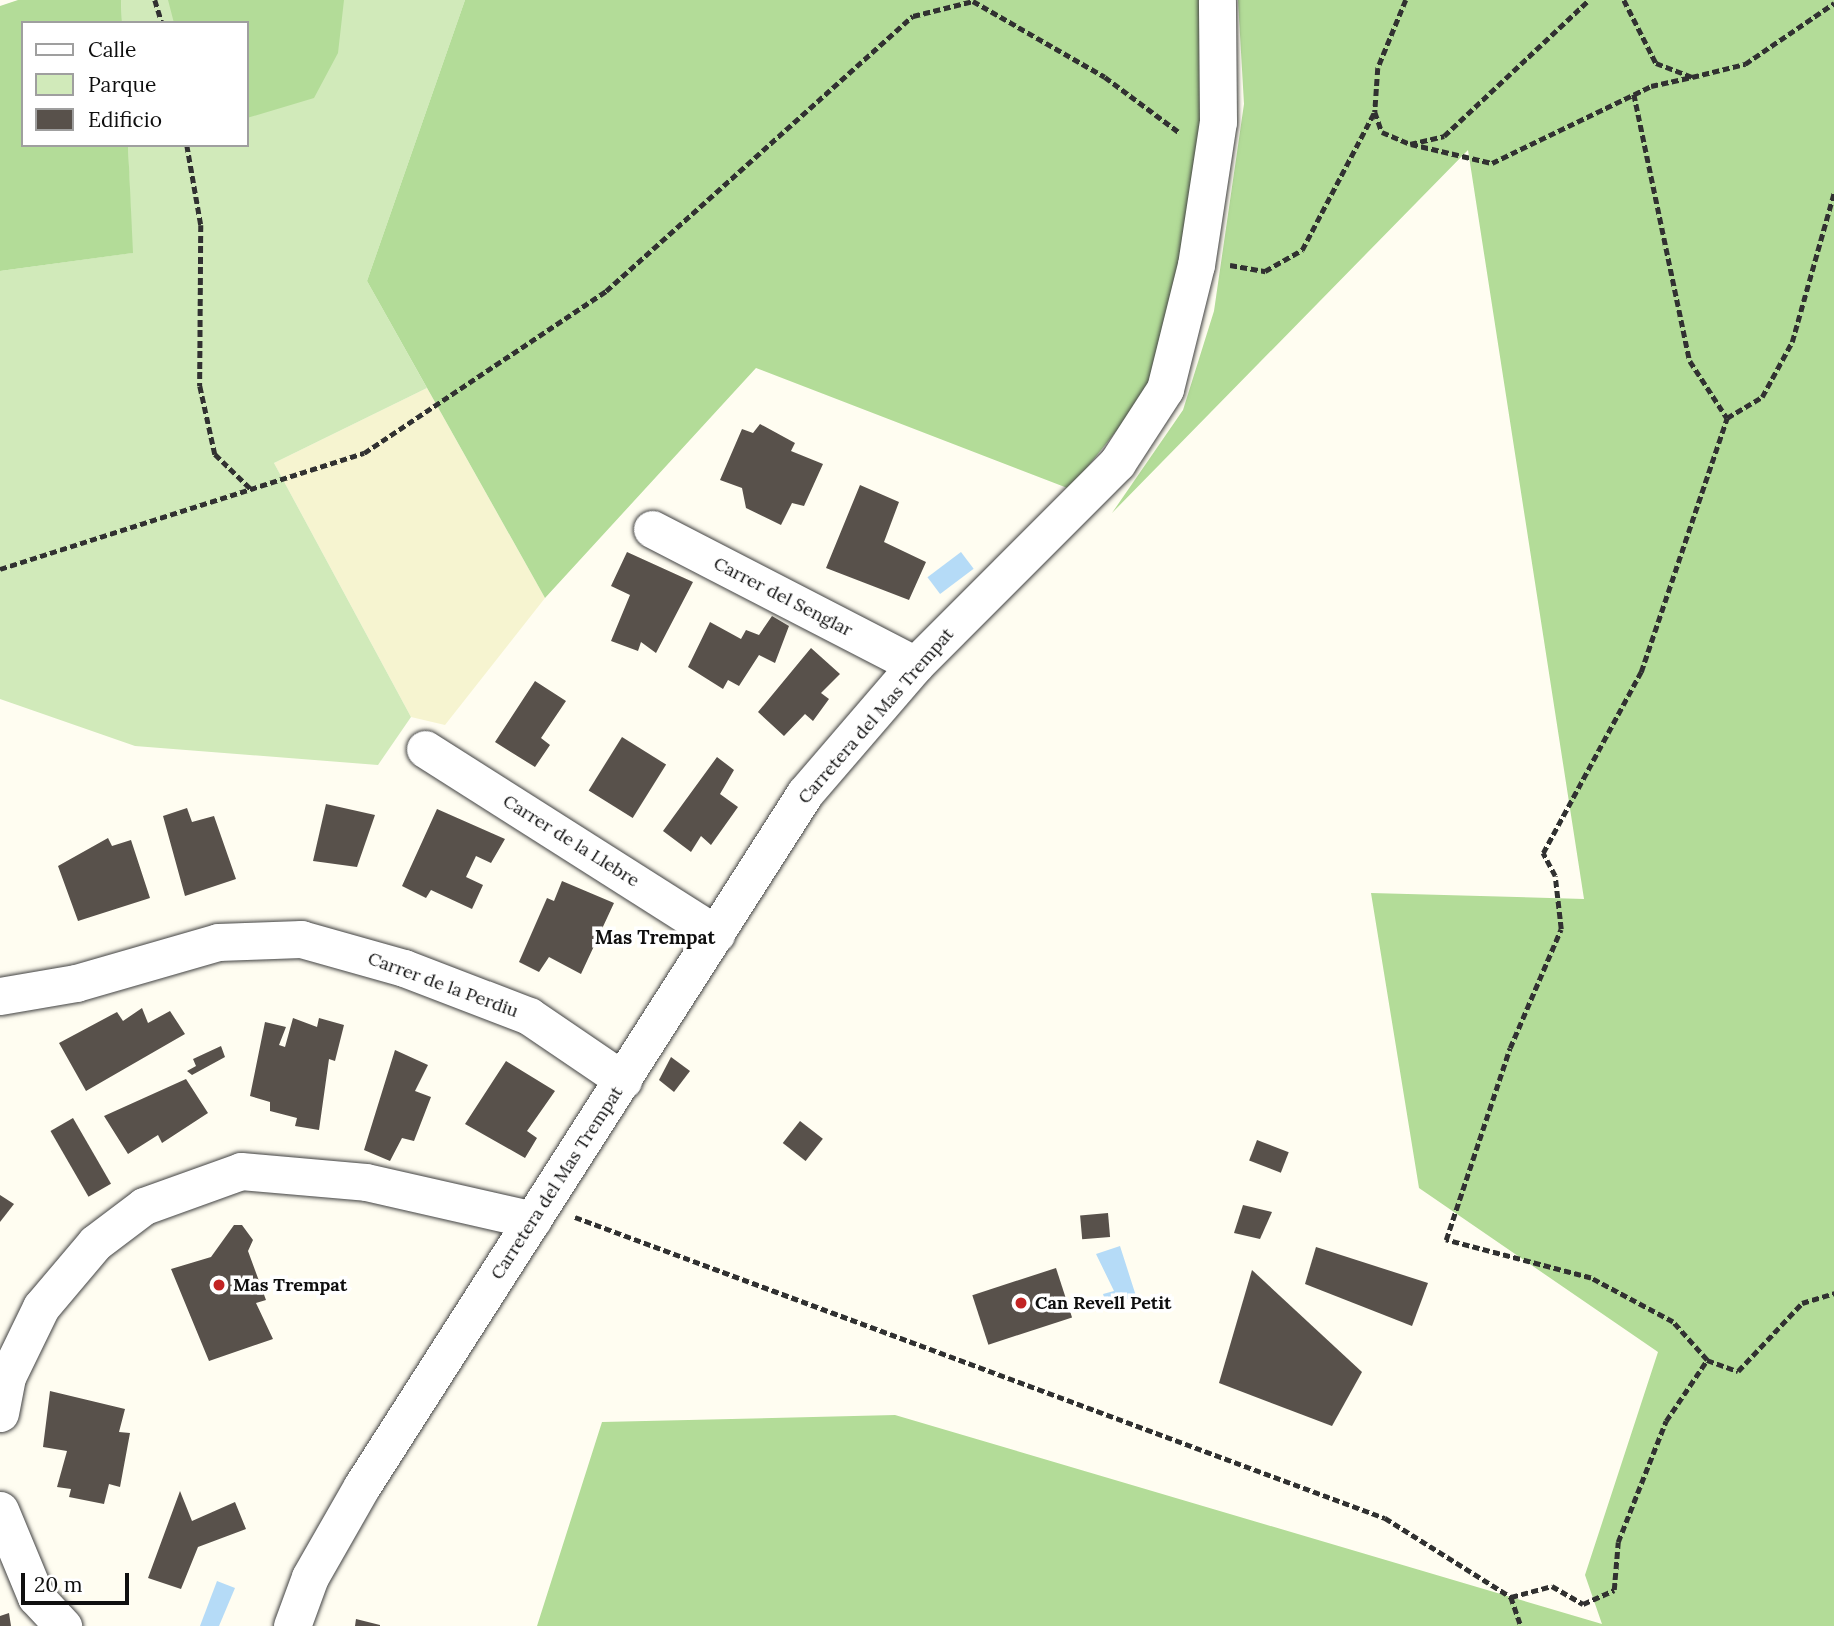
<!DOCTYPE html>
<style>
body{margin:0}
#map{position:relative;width:1834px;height:1626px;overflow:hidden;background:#fffdf1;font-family:Lora,serif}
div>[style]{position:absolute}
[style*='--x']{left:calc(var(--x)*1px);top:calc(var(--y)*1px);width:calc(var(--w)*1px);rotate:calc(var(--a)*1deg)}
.farmland>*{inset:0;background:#f6f4d0}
.green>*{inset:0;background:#d1eaba}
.forest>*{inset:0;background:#b3dc98}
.water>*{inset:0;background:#b5dbf7;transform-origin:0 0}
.building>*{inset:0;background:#58514b;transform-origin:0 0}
.path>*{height:4.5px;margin-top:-2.25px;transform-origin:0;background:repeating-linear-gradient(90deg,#313131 0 7px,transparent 0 10.5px)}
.roads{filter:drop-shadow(0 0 2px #424242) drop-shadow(0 0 2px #424242)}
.street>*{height:37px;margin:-18.5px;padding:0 18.5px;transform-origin:18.5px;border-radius:18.5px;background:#fff}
.dots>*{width:19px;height:19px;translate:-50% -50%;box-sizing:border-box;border:4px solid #fff;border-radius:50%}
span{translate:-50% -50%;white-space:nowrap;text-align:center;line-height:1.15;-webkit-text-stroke:7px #fff;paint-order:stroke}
.street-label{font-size:18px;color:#0f0f0f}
.poi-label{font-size:18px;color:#0f0f0f;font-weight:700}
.left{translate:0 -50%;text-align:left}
.neighbourhood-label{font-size:19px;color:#0f0f0f;font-weight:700}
.legend{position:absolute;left:21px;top:21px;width:228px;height:126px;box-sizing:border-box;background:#fff;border:2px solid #9f9f9f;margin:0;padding:9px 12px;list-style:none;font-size:21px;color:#0f0f0f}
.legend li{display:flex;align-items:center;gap:14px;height:35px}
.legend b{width:35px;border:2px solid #9f9f9f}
.scale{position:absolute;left:21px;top:1573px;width:108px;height:32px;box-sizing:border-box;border:4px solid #0f0f0f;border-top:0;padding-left:9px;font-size:21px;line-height:24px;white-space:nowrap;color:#0f0f0f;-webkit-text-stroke:5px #fff;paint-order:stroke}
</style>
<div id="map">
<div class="farmland">
<i style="clip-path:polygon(427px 388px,545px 598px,445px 725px,411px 717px,274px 463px)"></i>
</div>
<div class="green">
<i style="clip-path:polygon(121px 0,465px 0,367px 281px,427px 388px,274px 463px,411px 717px,378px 765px,135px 746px,0 699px,0 271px,132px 253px,128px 145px,247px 145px,247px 23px,122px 23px)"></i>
</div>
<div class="forest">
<i style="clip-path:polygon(18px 0,121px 0,122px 23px,23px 23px,23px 145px,128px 145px,133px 253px,0 271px,0 6px)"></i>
<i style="clip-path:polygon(168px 0,344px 0,338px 53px,314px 98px,247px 118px,247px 23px,174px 23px)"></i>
<i style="clip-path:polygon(465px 0,1200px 0,1211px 143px,1164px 371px,1070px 489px,756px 368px,545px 598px,367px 281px)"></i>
<i style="clip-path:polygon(1238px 0,1834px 0,1834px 1626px,537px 1626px,602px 1422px,895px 1415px,1602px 1624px,1585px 1575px,1658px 1352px,1419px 1188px,1371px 893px,1584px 899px,1468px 150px,1112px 513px,1183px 410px,1214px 311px,1244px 104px)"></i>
</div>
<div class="water">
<i style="left:961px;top:552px;width:21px;height:42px;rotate:53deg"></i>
<i style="clip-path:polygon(1120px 1246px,1136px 1296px,1107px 1306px,1103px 1294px,1114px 1291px,1096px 1254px)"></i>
<i style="clip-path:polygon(217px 1581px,235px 1588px,219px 1626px,200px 1626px)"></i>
</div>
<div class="building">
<i style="clip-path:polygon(760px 424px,795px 443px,791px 451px,823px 464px,804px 506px,792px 503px,781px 525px,746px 508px,742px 488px,720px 480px,742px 429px,753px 433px)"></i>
<i style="clip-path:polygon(860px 485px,899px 502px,884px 542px,926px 562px,909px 600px,826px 568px)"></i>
<i style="clip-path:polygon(627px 552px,693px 582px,656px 653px,641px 642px,638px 651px,611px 641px,630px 595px,611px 586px)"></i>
<i style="clip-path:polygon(772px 616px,789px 626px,775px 663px,759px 655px,739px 686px,728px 680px,723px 689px,688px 667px,710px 622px,741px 639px,746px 630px,759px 635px)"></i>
<i style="clip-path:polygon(811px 648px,840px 674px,821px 693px,829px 699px,813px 721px,805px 714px,784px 736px,758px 712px)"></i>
<i style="clip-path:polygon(535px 681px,566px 701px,541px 738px,550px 745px,535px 767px,495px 742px)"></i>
<i style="left:622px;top:737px;width:52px;height:63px;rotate:32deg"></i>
<i style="clip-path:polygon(717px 757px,734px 770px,720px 794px,738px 807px,711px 845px,701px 836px,691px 852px,663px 831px)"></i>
<i style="clip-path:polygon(326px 804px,375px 815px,357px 867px,313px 861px)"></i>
<i style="clip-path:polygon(187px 808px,192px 822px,214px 816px,236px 879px,185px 896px,163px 816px)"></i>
<i style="clip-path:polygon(437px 809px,505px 839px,491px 863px,476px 856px,466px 877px,483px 885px,472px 909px,431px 890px,426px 898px,402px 886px)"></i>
<i style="clip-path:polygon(108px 838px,112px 846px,131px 840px,150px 898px,78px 921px,58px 866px)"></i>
<i style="clip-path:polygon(562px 881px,614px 903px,581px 974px,549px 957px,539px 972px,519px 962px,547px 898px,554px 901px)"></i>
<i style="clip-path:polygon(142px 1008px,148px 1023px,170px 1011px,185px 1034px,86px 1091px,59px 1043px,117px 1012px,123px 1021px)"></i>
<i style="clip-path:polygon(293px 1018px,317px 1027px,319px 1018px,344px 1025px,335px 1061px,329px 1059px,319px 1130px,295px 1126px,297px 1118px,270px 1111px,270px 1102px,250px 1096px,265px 1022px,286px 1027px,279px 1045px,285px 1047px)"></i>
<i style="clip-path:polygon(221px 1046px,225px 1057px,192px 1075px,187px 1071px,196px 1066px,193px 1059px)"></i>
<i style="clip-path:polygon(395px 1050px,428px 1065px,415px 1091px,431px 1097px,414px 1141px,402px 1138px,390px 1161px,364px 1150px)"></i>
<i style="clip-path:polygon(671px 1057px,690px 1071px,674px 1092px,659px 1080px)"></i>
<i style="clip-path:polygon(506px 1061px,555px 1091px,527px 1131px,537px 1138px,525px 1158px,465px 1124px)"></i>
<i style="clip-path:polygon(186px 1079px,208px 1113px,162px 1143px,158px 1135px,128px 1154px,104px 1116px)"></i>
<i style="left:73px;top:1118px;width:76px;height:26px;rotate:60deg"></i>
<i style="left:800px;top:1121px;width:29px;height:28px;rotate:38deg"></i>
<i style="left:1257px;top:1140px;width:34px;height:22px;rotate:21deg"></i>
<i style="clip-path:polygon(0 1195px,14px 1204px,0 1222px)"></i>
<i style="clip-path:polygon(1243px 1205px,1272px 1212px,1260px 1239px,1234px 1233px)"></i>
<i style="left:1108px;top:1213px;width:24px;height:28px;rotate:85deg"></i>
<i style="clip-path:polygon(234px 1225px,242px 1225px,253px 1240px,248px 1251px,266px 1300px,256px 1303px,273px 1339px,209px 1361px,171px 1269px,211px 1257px)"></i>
<i style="clip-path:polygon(1316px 1247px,1428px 1283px,1412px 1326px,1305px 1284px)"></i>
<i style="left:1056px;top:1268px;width:52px;height:88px;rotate:72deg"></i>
<i style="clip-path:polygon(1252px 1270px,1362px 1372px,1332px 1426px,1219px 1383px)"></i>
<i style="clip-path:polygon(50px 1391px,125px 1409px,119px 1432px,130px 1433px,120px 1487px,109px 1484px,104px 1504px,69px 1497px,71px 1489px,57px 1487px,67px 1451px,43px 1447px)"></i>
<i style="clip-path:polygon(180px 1491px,192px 1521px,235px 1502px,246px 1529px,198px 1547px,181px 1589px,148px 1578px)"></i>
<i style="clip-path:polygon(9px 1613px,11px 1626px,0 1626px,0 1616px)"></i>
<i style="clip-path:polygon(356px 1619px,380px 1625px,380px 1626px,355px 1626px)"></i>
</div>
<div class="path">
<i style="--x:155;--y:0;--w:24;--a:73"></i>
<i style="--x:1406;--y:0;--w:74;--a:112.4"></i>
<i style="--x:1378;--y:68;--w:44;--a:93.9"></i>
<i style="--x:1375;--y:112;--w:21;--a:71"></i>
<i style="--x:1382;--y:132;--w:30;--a:23"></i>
<i style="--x:1410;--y:144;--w:35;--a:-13"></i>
<i style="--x:1444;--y:136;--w:199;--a:-43.2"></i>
<i style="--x:1624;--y:0;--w:71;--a:63.1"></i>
<i style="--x:1656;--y:63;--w:39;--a:21"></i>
<i style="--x:1692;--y:77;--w:55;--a:-13.8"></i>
<i style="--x:1745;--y:64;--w:108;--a:-34.4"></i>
<i style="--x:1634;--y:94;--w:273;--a:78.2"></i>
<i style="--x:1690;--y:361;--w:68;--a:57"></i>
<i style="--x:1411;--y:144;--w:83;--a:13.2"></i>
<i style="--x:1492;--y:163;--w:177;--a:-25.8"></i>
<i style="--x:1651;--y:86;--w:42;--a:-12.4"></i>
<i style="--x:187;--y:145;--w:81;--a:80.1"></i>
<i style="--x:201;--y:225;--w:161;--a:90.4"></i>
<i style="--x:200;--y:386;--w:70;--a:77.6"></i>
<i style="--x:215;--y:454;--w:50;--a:44.2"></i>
<i style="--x:1230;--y:265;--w:36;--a:10"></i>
<i style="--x:1265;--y:271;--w:43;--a:-29.6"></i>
<i style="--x:1302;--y:250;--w:155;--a:-62.3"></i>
<i style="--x:0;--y:569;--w:382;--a:-17.7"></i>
<i style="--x:364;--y:453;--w:291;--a:-33.8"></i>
<i style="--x:606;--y:291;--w:412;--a:-41.9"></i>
<i style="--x:913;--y:16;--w:62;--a:-14"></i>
<i style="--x:973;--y:1;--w:152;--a:29.9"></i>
<i style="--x:1105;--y:77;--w:94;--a:36.7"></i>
<i style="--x:575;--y:1217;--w:864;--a:20.39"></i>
<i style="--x:1385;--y:1518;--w:149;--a:32.1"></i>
<i style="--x:1511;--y:1597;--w:42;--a:-15"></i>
<i style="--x:1552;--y:1586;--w:36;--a:30"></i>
<i style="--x:1583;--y:1604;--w:34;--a:-24"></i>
<i style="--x:1614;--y:1590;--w:48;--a:-85.2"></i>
<i style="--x:1618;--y:1542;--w:130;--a:-68.4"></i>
<i style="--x:1666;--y:1421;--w:73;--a:-56.1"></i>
<i style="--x:1707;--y:1360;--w:33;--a:20"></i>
<i style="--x:1738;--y:1371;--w:93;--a:-46.7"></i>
<i style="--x:1802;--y:1303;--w:34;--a:-17"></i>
<i style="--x:1707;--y:1360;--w:51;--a:-131.8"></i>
<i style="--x:1673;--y:1322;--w:93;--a:-151.8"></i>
<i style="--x:1591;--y:1278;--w:150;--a:-165.3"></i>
<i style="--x:1446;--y:1240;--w:202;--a:-71.6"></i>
<i style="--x:1510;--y:1048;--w:129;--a:-66.8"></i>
<i style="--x:1561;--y:929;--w:53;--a:-96.5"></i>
<i style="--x:1555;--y:876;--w:26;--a:-118"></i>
<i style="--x:1543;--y:853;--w:206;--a:-61.6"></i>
<i style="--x:1641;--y:672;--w:268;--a:-71.3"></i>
<i style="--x:1727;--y:418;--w:41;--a:-31"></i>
<i style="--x:1762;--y:397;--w:63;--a:-61.4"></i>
<i style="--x:1792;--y:342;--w:155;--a:-74.3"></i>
<i style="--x:1511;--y:1597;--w:31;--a:71"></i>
</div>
<div class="roads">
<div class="street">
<i style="--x:652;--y:529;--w:296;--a:27.3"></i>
<i style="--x:425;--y:749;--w:345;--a:32.4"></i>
<i style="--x:0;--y:996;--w:77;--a:-9.7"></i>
<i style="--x:76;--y:983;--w:148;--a:-16.1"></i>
<i style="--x:218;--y:942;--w:83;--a:-2.1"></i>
<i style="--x:301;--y:939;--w:107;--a:15.7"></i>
<i style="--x:404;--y:968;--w:134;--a:21"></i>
<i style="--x:529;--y:1016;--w:114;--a:34.2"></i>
<i style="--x:0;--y:1413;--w:37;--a:-79"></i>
<i style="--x:7;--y:1377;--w:78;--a:-64.1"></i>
<i style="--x:41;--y:1307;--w:84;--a:-49.8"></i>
<i style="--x:95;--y:1243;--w:61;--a:-37.1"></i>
<i style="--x:144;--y:1206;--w:103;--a:-19.8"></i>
<i style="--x:241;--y:1171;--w:125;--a:5"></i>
<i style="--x:366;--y:1182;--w:171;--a:12.8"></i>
<i style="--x:0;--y:1510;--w:94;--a:67.5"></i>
<i style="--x:36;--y:1597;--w:40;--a:47"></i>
<i style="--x:292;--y:1626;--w:52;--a:-69.8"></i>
<i style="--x:310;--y:1577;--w:105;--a:-60.3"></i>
<i style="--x:362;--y:1486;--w:822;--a:-57.41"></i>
<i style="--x:805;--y:793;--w:169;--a:-49.3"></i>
<i style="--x:915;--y:665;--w:286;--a:-45"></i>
<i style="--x:1117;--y:463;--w:88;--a:-57"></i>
<i style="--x:1165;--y:389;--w:128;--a:-76"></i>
<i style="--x:1196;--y:265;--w:145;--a:-81.3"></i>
<i style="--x:1218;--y:122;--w:122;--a:-90.5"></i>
</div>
</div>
<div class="dots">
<i style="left:219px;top:1285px;background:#c22424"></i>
<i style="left:1021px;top:1303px;background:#c22424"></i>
</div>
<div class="street-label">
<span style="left:783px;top:597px;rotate:27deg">Carrer del Senglar</span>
<span style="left:876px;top:716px;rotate:-49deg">Carretera del Mas Trempat</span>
<span style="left:571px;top:841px;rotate:32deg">Carrer de la Llebre</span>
<span style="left:443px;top:985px;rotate:20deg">Carrer de la Perdiu</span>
<span style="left:557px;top:1183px;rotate:-57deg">Carretera del Mas Trempat</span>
</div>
<div class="poi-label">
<span class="left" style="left:233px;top:1285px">Mas Trempat</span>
<span class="left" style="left:1035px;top:1303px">Can Revell Petit</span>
</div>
<div class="neighbourhood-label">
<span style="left:655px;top:938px">Mas Trempat</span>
</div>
<ul class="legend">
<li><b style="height:9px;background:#fff"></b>Calle</li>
<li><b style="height:19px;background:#d1eaba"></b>Parque</li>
<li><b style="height:19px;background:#58514b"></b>Edificio</li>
</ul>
<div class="scale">20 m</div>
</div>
